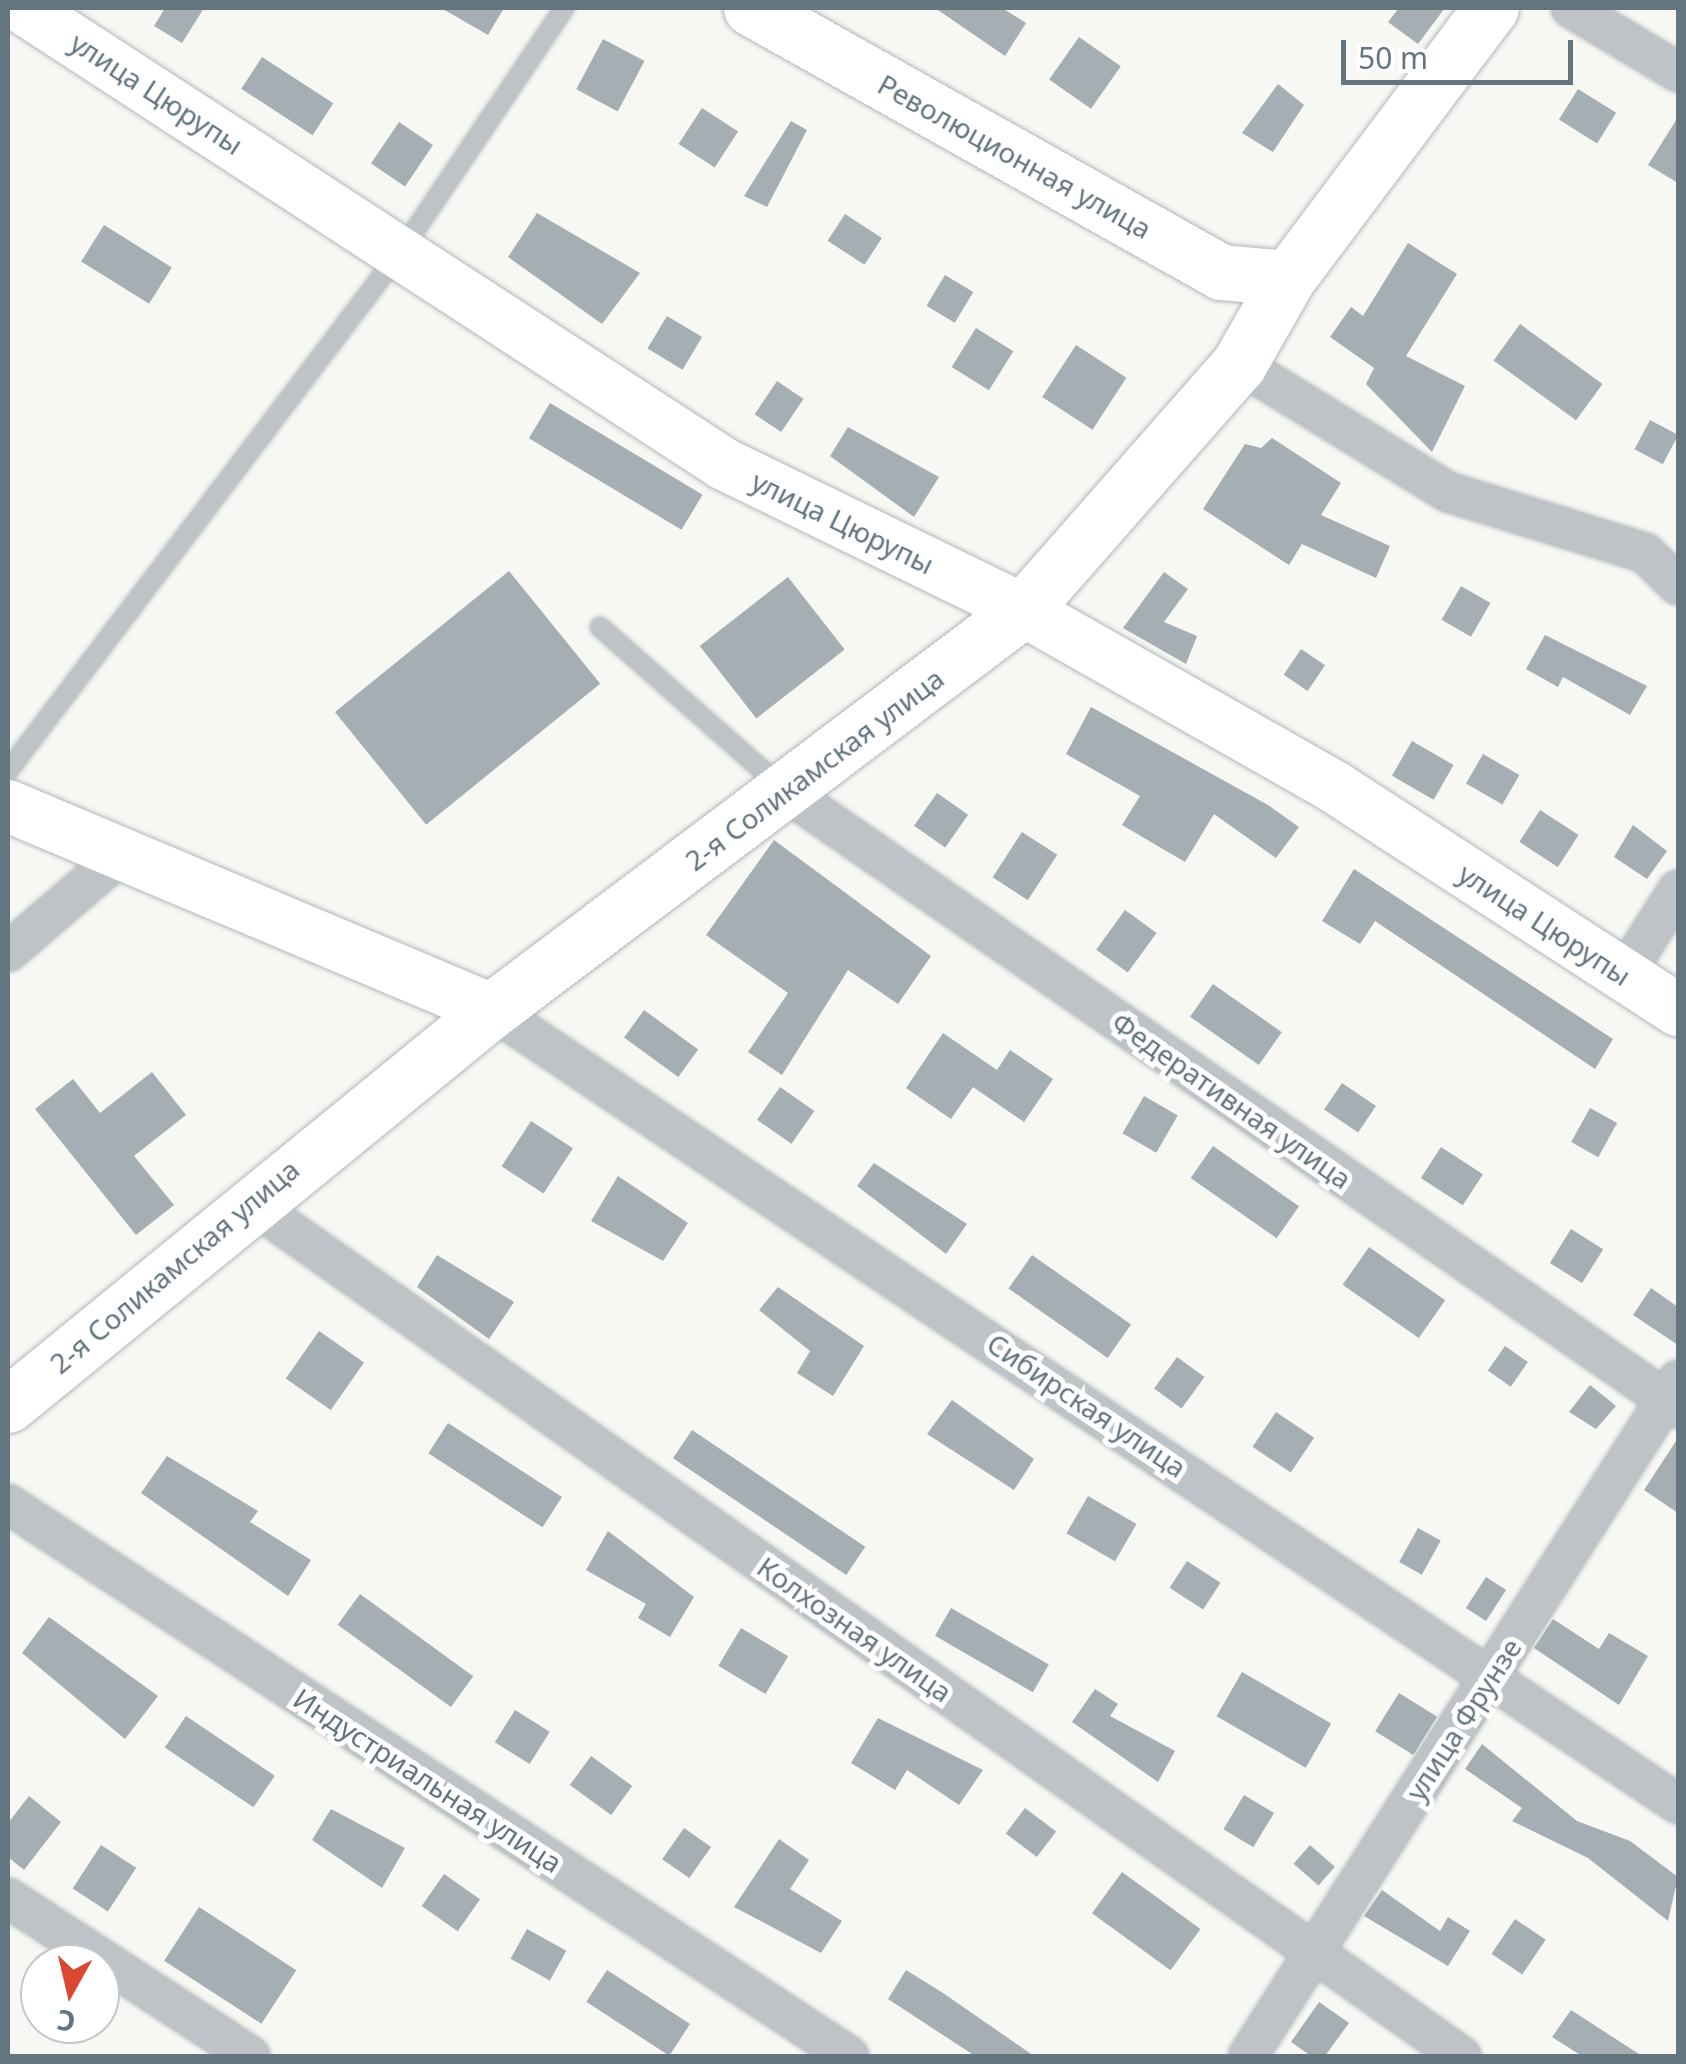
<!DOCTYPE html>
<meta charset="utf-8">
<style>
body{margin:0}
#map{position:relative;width:1686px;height:2064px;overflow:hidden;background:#f7f7f4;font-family:"Noto Sans",sans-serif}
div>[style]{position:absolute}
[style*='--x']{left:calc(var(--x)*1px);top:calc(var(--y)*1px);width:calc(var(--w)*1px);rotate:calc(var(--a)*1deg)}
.building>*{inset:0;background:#a5afb3;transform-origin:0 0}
.roads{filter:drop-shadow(0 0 2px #b0b7ba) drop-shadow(0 0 2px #b0b7ba)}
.lane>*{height:18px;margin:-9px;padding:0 9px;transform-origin:9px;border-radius:9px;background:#bdc3c6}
.street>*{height:38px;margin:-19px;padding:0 19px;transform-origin:19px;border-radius:19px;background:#bdc3c6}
.secondary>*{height:52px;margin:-26px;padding:0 26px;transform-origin:26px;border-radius:26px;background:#fff}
.primary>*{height:55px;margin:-27.5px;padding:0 27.5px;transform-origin:27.5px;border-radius:27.5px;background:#fff}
span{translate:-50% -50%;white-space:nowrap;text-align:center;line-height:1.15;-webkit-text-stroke:10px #fff;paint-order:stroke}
.street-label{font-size:28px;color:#63757e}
.frame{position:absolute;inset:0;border:10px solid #63757e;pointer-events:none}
.north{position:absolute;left:20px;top:1944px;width:100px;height:100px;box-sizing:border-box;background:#fff;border:2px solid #c1c8cb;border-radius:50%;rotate:188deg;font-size:28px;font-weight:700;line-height:40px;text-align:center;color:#63757e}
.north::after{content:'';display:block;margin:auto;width:35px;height:45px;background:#dc472f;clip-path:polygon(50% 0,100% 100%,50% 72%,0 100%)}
.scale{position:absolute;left:1341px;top:40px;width:232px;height:45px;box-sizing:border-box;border:5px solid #63757e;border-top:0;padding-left:12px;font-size:30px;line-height:35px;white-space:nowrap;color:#63757e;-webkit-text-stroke:8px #fff;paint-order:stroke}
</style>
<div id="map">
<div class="building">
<i style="clip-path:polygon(165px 8px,204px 8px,182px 43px,154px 26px)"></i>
<i style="clip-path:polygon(441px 8px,504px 8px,488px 35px)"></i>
<i style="clip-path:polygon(935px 8px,1002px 8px,1026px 23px,1005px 56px)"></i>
<i style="clip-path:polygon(1399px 8px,1445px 8px,1418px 44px,1388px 22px)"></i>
<i style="left:1079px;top:37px;width:51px;height:52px;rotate:35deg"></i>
<i style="left:603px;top:39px;width:47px;height:57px;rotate:28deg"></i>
<i style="left:262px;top:57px;width:85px;height:38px;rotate:33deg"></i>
<i style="clip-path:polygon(1278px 84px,1304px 105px,1273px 152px,1242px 133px)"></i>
<i style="left:1578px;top:89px;width:45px;height:36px;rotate:32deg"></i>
<i style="left:702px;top:108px;width:43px;height:43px;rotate:33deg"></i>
<i style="clip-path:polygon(1678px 117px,1678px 183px,1648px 165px)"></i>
<i style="clip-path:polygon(791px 121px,807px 130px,767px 207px,744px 196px)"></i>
<i style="left:399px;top:122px;width:41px;height:50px;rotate:34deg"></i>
<i style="clip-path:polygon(537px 213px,640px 273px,602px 324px,508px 257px)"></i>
<i style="left:845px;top:214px;width:44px;height:32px;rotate:33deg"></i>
<i style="left:104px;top:225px;width:80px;height:43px;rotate:32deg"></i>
<i style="clip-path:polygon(1408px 243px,1457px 274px,1406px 356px,1465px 386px,1432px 452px,1366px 384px,1374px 368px,1330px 337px,1351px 307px,1363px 316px)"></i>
<i style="left:945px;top:275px;width:33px;height:36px;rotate:31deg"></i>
<i style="left:667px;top:316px;width:41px;height:38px;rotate:31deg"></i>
<i style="left:1520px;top:324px;width:102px;height:45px;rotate:36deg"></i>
<i style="left:976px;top:328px;width:44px;height:46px;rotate:32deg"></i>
<i style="left:1076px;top:345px;width:60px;height:62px;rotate:33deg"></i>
<i style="left:777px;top:381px;width:32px;height:40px;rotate:34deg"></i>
<i style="left:550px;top:403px;width:178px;height:41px;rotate:31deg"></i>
<i style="left:1650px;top:420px;width:32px;height:33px;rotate:28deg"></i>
<i style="clip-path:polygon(848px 427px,939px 477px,914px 517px,830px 456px)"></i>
<i style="clip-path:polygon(1272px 438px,1341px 483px,1321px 515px,1390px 546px,1376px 578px,1302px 544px,1289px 565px,1203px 509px,1245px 444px,1261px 448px)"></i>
<i style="left:509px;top:571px;width:145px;height:224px;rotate:51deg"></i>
<i style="clip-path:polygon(1164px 572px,1188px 589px,1164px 622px,1197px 636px,1186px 664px,1123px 628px)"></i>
<i style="left:788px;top:577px;width:92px;height:112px;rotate:52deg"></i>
<i style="left:1461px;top:586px;width:34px;height:39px;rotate:30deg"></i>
<i style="clip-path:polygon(1545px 635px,1647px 686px,1630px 715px,1563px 677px,1558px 687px,1526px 669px)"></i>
<i style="left:1301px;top:649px;width:29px;height:31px;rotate:34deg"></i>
<i style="clip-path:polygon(1091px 707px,1268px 805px,1299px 827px,1276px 858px,1214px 814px,1185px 862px,1122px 825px,1140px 796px,1066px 754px)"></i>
<i style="left:1412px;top:741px;width:48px;height:40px;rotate:30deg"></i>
<i style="left:1483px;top:754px;width:42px;height:34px;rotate:30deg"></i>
<i style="left:937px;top:793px;width:38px;height:40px;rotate:35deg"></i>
<i style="left:1540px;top:810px;width:46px;height:38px;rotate:33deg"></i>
<i style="clip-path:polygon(1633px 825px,1667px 851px,1647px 879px,1614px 857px)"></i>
<i style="left:1022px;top:832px;width:42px;height:54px;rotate:33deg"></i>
<i style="clip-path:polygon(774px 840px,931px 956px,898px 1004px,848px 970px,782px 1075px,748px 1052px,788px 993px,706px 935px)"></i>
<i style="clip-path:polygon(1354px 869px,1613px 1039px,1595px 1069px,1375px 921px,1360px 944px,1322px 921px)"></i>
<i style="left:1125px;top:910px;width:39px;height:49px;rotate:36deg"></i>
<i style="left:1213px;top:984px;width:84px;height:40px;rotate:35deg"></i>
<i style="left:644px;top:1010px;width:67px;height:34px;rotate:36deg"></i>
<i style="clip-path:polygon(943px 1033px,997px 1070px,1010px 1050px,1053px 1079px,1024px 1122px,973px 1087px,951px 1119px,906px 1088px)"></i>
<i style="clip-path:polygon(152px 1072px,186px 1115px,134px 1156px,174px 1205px,136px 1235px,35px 1109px,73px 1079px,100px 1113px)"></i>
<i style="left:1342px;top:1083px;width:41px;height:32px;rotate:34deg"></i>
<i style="left:780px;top:1087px;width:42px;height:40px;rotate:35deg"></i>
<i style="left:1144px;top:1096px;width:39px;height:43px;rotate:30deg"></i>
<i style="left:1590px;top:1108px;width:31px;height:39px;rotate:29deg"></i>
<i style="left:531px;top:1121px;width:50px;height:54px;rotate:33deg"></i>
<i style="left:1213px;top:1146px;width:105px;height:39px;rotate:35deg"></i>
<i style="left:1441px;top:1147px;width:50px;height:37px;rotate:33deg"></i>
<i style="clip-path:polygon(874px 1163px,967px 1224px,946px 1254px,857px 1186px)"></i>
<i style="clip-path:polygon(618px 1176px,688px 1223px,663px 1261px,591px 1221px)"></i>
<i style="left:1571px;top:1229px;width:38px;height:40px;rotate:32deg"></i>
<i style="left:1369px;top:1247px;width:93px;height:46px;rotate:35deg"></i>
<i style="clip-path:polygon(437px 1255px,514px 1302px,489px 1339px,417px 1287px)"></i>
<i style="left:1032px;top:1255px;width:121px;height:41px;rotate:35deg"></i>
<i style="clip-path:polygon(778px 1287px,864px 1346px,833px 1396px,797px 1373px,810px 1351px,759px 1310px)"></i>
<i style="clip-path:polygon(1651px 1288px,1678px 1307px,1678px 1345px,1633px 1315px)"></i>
<i style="left:319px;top:1331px;width:55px;height:58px;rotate:35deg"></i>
<i style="left:1505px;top:1346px;width:28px;height:30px;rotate:35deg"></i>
<i style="left:1177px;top:1357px;width:34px;height:39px;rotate:36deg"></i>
<i style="clip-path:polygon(1590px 1385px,1616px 1406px,1596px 1429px,1569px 1412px)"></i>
<i style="clip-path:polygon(952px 1400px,1034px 1459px,1014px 1490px,927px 1434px)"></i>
<i style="left:1276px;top:1412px;width:46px;height:42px;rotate:34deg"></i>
<i style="left:448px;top:1423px;width:136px;height:36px;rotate:33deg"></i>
<i style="left:692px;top:1430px;width:209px;height:34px;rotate:34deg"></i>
<i style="clip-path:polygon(1678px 1438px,1678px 1513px,1644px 1490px)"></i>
<i style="clip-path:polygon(167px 1456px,258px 1511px,250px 1522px,311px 1560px,288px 1596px,141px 1493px)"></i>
<i style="left:1088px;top:1496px;width:56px;height:43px;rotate:30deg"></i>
<i style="left:1418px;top:1528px;width:26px;height:39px;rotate:29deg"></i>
<i style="clip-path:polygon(608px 1531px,694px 1597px,670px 1637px,638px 1618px,646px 1604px,586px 1570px)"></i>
<i style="left:1187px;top:1561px;width:40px;height:32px;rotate:33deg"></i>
<i style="left:1486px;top:1577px;width:24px;height:37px;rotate:33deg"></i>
<i style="left:360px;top:1594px;width:140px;height:38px;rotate:36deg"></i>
<i style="left:951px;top:1608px;width:113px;height:32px;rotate:30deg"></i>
<i style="clip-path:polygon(49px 1617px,158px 1696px,125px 1739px,22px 1653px)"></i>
<i style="clip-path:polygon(1553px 1619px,1599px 1649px,1609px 1633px,1648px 1656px,1619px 1705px,1534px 1648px)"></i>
<i style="left:741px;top:1628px;width:55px;height:44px;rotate:31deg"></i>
<i style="left:1242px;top:1672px;width:103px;height:51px;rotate:30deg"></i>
<i style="clip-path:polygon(1095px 1689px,1118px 1704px,1110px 1716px,1175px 1751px,1158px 1782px,1072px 1722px)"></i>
<i style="left:1399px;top:1693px;width:45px;height:45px;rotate:32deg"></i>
<i style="left:515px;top:1710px;width:41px;height:38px;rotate:32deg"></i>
<i style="left:186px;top:1716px;width:107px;height:38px;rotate:34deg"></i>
<i style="clip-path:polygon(878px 1718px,983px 1770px,959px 1805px,907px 1770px,895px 1790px,851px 1763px)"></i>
<i style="clip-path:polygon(1482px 1744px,1577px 1821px,1630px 1841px,1678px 1877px,1668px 1921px,1588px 1858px,1512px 1821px,1522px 1808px,1465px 1769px)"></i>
<i style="left:591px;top:1756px;width:51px;height:36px;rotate:36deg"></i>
<i style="left:1244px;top:1795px;width:35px;height:40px;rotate:31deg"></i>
<i style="clip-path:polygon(29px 1796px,61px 1822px,24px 1870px,8px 1857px,8px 1823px)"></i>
<i style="left:1025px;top:1808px;width:39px;height:32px;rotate:37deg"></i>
<i style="clip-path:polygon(331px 1809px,405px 1848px,382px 1888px,312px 1840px)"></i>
<i style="left:684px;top:1828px;width:33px;height:38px;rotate:35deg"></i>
<i style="clip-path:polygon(779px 1839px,809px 1860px,790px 1889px,842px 1921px,821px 1953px,734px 1907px)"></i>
<i style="left:101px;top:1845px;width:42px;height:52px;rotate:33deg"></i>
<i style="left:1310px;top:1845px;width:33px;height:25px;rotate:41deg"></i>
<i style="left:1122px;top:1872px;width:97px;height:51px;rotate:36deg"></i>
<i style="left:444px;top:1874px;width:44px;height:39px;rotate:35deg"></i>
<i style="clip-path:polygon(1382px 1890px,1440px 1931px,1448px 1917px,1470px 1931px,1448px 1966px,1364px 1916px)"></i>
<i style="left:199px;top:1907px;width:116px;height:64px;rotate:33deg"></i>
<i style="left:1515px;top:1919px;width:37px;height:42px;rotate:34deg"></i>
<i style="left:527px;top:1929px;width:45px;height:34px;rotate:29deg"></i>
<i style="left:607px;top:1970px;width:99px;height:38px;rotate:33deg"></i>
<i style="clip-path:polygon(906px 1970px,943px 1993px,1034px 2056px,975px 2056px,888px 1999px)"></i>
<i style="clip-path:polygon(1319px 2002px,1349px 2023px,1325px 2056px,1311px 2056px,1291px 2042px)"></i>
<i style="clip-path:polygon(1571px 2010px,1642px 2056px,1582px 2056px,1552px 2037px)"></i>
</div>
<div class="roads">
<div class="lane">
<i style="--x:600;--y:627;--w:239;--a:41.4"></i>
<i style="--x:8;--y:771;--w:652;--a:-52.92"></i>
<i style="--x:401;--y:251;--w:293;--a:-56.1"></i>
</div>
<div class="street">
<i style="--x:1571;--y:8;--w:125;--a:30.9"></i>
<i style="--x:1239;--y:364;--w:245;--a:31.5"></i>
<i style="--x:1448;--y:492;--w:206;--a:17.2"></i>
<i style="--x:1645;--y:553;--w:46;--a:44.1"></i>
<i style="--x:786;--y:792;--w:1084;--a:34.63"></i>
<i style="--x:8;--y:952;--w:150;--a:-40.7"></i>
<i style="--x:1624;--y:975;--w:101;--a:-57.6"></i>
<i style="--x:492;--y:1010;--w:1427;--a:33.8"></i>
<i style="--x:249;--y:1202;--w:1483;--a:35.17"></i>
<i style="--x:8;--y:1504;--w:1006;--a:33.28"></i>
<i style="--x:8;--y:1898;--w:289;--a:33.1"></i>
<i style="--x:1248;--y:2056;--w:801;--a:-57.54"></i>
</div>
<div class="secondary">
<i style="--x:23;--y:8;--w:836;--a:33.04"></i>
<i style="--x:724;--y:464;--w:333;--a:26"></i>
<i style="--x:1023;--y:610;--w:360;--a:29.6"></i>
<i style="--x:1336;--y:788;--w:408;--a:33"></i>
<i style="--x:8;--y:806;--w:525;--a:22.85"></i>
</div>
<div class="primary">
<i style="--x:751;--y:8;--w:539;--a:29.32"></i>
<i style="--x:1221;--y:272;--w:67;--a:5.1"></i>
<i style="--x:8;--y:1405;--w:625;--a:-39.22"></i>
<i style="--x:492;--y:1010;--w:665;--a:-36.99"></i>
<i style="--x:1023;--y:610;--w:327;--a:-48.7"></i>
<i style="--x:1239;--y:364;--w:99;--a:-60.3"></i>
<i style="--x:1288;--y:278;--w:338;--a:-53.1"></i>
</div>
</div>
<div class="street-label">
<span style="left:157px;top:93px;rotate:33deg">улица Цюрупы</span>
<span style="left:1015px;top:156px;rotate:29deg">Революционная улица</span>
<span style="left:843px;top:522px;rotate:26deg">улица Цюрупы</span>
<span style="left:814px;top:769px;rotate:-37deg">2-я Соликамская улица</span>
<span style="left:1545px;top:924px;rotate:33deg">улица Цюрупы</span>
<span style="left:1232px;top:1100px;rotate:35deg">Федеративная улица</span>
<span style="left:174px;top:1266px;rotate:-40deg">2-я Соликамская улица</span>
<span style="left:1087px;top:1405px;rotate:34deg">Сибирская улица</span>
<span style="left:855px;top:1629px;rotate:35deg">Колхозная улица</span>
<span style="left:1463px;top:1719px;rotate:-57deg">улица Фрунзе</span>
<span style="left:428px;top:1780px;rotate:33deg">Индустриальная улица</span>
</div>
<div class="frame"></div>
<div class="north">С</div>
<div class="scale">50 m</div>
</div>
